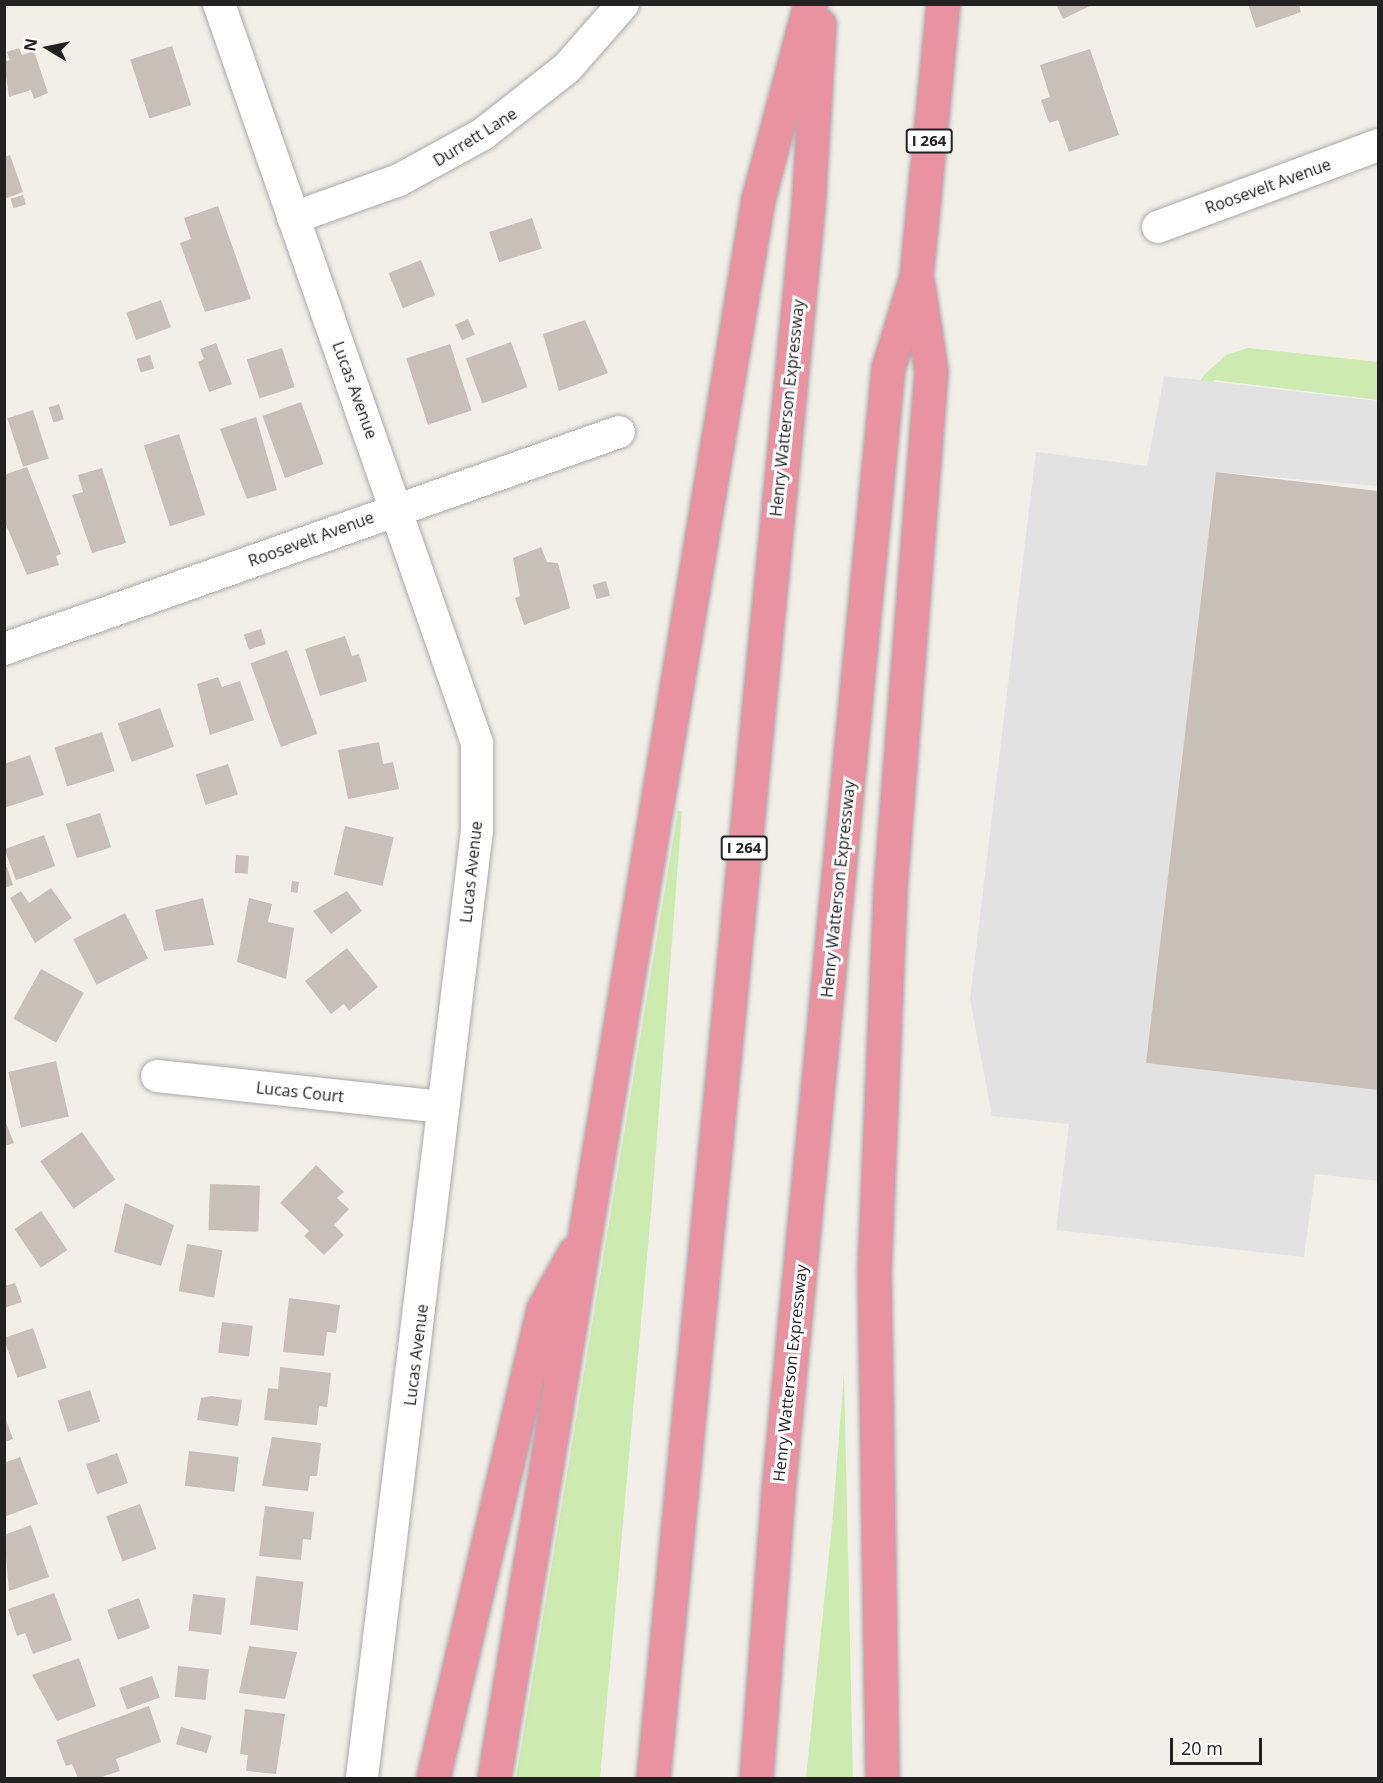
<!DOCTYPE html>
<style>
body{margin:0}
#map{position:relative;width:1383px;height:1783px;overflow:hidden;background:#f2efe9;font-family:"Open Sans",sans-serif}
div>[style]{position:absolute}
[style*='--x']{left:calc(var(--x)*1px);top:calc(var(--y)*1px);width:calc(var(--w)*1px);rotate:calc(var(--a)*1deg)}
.grass>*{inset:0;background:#cdebb0}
.parking>*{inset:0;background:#e2e2e2}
.building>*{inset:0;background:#c7bfb8;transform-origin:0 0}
.roads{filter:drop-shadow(0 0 2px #a9a9a9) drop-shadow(0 0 2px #a9a9a9)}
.minor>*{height:32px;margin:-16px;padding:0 16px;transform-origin:16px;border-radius:16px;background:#fff}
.highway>*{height:33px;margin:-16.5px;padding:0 16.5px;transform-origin:16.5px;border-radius:16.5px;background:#e892a2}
span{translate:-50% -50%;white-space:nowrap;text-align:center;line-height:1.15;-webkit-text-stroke:6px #fff;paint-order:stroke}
.shield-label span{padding:2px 4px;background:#fff;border:2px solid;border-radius:4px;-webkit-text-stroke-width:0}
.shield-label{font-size:15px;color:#222;font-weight:700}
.street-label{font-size:16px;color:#222}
.frame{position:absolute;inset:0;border:6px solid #222;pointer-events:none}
.north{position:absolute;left:18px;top:18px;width:60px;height:60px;-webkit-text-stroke:4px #fff;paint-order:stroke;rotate:280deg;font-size:16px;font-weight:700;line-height:24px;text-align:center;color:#222}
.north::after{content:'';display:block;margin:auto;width:21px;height:27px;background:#222;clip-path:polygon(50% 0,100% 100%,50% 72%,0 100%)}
.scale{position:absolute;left:1170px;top:1738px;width:92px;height:27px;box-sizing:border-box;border:3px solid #222;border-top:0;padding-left:8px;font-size:18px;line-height:21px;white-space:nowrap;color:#222;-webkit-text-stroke:4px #fff;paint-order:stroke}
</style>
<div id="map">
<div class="grass">
<i style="clip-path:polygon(1248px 348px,1378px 362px,1378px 400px,1214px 380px,1211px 400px,1198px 384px,1205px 374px,1226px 355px)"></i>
<i style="clip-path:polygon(678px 811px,682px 811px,652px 1201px,600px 1778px,516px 1778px)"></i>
<i style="clip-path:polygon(844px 1372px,853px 1778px,806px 1778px,832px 1525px)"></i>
</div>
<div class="parking">
<i style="clip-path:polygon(1164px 376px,1378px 401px,1378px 486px,1216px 472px,1147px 1063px,1378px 1090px,1378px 1181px,1315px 1174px,1304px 1257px,1056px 1230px,1069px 1124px,992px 1116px,970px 999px,1036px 452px,1147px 466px)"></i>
</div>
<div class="building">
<i style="clip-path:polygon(1056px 4px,1094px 4px,1063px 19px)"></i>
<i style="clip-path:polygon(1248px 4px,1299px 4px,1301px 12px,1256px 28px)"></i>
<i style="left:172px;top:46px;width:62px;height:44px;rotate:72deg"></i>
<i style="clip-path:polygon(19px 48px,22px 55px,34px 51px,48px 93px,34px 99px,31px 90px,9px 97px,4px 62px,10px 60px,7px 52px)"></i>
<i style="clip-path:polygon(1090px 49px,1119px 135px,1069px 152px,1058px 120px,1049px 123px,1041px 100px,1050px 97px,1040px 65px)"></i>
<i style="clip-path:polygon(10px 155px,23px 192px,4px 199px,4px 157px)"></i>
<i style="left:23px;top:195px;width:10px;height:13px;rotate:73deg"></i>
<i style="clip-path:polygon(218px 206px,251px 299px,205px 312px,180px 243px,191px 239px,184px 218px)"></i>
<i style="left:532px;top:218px;width:32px;height:45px;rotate:72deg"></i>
<i style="left:421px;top:260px;width:38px;height:35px;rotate:68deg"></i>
<i style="left:161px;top:300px;width:29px;height:37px;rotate:70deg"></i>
<i style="left:468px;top:319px;width:17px;height:14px;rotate:66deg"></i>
<i style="clip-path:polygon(585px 320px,608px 373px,559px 391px,543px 334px)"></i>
<i style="left:511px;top:342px;width:48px;height:48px;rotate:70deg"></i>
<i style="clip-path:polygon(216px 343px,232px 384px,209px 392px,198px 362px,204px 359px,200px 349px)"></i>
<i style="left:450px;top:344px;width:70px;height:46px;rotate:72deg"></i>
<i style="left:282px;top:348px;width:41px;height:37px;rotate:72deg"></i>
<i style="left:150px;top:355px;width:14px;height:14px;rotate:73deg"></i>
<i style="left:301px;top:402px;width:66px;height:41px;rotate:70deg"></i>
<i style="left:59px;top:404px;width:16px;height:11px;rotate:72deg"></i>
<i style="left:33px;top:410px;width:51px;height:27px;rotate:72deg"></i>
<i style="clip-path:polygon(256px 417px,277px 490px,247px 499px,220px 429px)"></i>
<i style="left:179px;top:434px;width:85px;height:37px;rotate:72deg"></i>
<i style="clip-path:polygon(27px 467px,61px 554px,56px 556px,59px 565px,27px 575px,4px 520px,4px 475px)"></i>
<i style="clip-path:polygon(102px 468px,126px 543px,92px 553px,72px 495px,83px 492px,78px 475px)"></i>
<i style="clip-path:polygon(1216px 472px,1378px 491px,1378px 1090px,1146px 1063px)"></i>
<i style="clip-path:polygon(541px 547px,547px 562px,558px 563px,570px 608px,524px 625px,515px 598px,520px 596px,513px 558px)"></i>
<i style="left:606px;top:581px;width:15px;height:14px;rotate:74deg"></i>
<i style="left:261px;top:629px;width:16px;height:18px;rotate:72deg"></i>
<i style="clip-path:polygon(345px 636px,352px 656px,359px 654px,367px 681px,320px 696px,305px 649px)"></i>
<i style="left:287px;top:650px;width:89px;height:39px;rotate:70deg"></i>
<i style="clip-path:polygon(218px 677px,222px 687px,240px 681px,254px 720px,210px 735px,197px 684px)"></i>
<i style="left:160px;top:708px;width:41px;height:45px;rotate:70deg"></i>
<i style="left:102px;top:732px;width:41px;height:50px;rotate:72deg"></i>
<i style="clip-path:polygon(379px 742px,383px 764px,393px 762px,399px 789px,348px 799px,338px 750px)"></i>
<i style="clip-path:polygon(30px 755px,44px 795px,4px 808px,4px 764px)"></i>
<i style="left:228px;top:764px;width:32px;height:34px;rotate:72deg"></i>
<i style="left:100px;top:813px;width:36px;height:36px;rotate:72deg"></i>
<i style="left:345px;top:826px;width:50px;height:50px;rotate:13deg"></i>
<i style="left:44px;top:835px;width:33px;height:42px;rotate:70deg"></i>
<i style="left:236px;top:855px;width:13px;height:18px;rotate:4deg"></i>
<i style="clip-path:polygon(7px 867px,13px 885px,4px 888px,4px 868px)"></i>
<i style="left:292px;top:881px;width:7px;height:11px;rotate:8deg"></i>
<i style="clip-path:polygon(51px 888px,72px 918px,35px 943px,10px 898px,21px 891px,29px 903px)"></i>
<i style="clip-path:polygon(347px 891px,362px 911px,331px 934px,313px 911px)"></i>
<i style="clip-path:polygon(203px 898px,214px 945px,164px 951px,155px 910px)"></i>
<i style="clip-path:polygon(249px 898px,272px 904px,268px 922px,294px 928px,286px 979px,237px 962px)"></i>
<i style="left:125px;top:913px;width:51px;height:58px;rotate:63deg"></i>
<i style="clip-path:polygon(347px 948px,378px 987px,349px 1011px,344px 1004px,331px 1014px,305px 981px)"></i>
<i style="left:41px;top:969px;width:49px;height:57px;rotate:29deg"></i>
<i style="left:56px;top:1061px;width:57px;height:49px;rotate:77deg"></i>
<i style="clip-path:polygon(4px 1118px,14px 1143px,4px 1146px)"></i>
<i style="left:82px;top:1132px;width:58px;height:51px;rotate:55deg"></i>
<i style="clip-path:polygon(316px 1165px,344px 1192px,337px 1198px,349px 1209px,334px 1225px,344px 1235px,324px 1255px,304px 1236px,309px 1231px,280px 1203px)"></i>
<i style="left:210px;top:1184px;width:50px;height:46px;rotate:2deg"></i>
<i style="clip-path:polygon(125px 1203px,174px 1225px,161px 1266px,114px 1252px)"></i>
<i style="left:41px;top:1211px;width:47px;height:32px;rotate:56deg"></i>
<i style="left:187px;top:1244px;width:36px;height:48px;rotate:10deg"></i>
<i style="clip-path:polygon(15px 1283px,22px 1302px,4px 1308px,4px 1286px)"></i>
<i style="clip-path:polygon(289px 1298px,340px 1305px,336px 1333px,327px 1332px,324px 1356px,283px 1352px)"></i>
<i style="left:222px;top:1322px;width:31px;height:31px;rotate:7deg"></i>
<i style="left:33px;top:1328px;width:42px;height:31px;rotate:71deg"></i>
<i style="clip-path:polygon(280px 1367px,331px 1373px,327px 1407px,319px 1406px,317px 1425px,264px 1420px,268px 1388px,278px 1389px)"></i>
<i style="left:90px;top:1390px;width:33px;height:34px;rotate:72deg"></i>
<i style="clip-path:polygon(211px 1396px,242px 1400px,238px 1426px,197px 1420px,201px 1398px)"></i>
<i style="clip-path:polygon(5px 1417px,13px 1439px,5px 1442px)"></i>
<i style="clip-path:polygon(272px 1437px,321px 1443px,317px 1476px,310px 1476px,308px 1491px,262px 1486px)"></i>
<i style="left:189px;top:1451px;width:50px;height:35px;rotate:7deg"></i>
<i style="left:117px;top:1453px;width:32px;height:33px;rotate:70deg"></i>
<i style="clip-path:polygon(20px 1457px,38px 1504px,4px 1517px,4px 1463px)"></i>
<i style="left:140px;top:1504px;width:48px;height:36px;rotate:70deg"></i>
<i style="clip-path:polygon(265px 1506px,314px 1512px,311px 1540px,303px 1539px,301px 1560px,259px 1556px)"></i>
<i style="clip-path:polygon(31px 1525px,49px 1577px,9px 1591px,4px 1535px)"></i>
<i style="left:256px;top:1576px;width:48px;height:49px;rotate:7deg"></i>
<i style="clip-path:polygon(54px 1593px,72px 1640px,33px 1654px,25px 1633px,17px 1636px,8px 1609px)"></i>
<i style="left:193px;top:1594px;width:33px;height:37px;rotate:7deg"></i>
<i style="left:139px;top:1598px;width:32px;height:34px;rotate:70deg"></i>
<i style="clip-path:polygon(249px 1646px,297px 1652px,285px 1699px,239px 1693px)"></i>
<i style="clip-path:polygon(79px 1658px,96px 1706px,57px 1721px,32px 1675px)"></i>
<i style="left:178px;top:1666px;width:31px;height:31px;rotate:6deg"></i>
<i style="left:152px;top:1676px;width:23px;height:35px;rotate:70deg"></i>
<i style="clip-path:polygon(149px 1706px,161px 1742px,116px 1759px,120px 1771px,98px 1778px,78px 1778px,72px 1764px,66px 1766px,56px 1740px)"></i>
<i style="clip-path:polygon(245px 1709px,285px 1714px,276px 1774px,246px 1771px,248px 1755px,240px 1754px)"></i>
<i style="left:181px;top:1727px;width:32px;height:18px;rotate:16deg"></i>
</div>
<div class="roads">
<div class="minor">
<i style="--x:219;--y:4;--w:783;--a:70.75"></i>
<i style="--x:477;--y:743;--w:87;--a:90"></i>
<i style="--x:477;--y:830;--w:955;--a:96.92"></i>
<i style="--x:293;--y:218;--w:113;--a:-19.7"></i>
<i style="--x:399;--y:180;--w:96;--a:-28.7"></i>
<i style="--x:483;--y:134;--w:107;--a:-38.2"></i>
<i style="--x:567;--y:68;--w:85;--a:-48.8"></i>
<i style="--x:1158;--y:227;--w:235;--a:-20.4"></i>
<i style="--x:4;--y:649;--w:652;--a:-19.44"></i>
<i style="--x:157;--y:1076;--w:288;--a:6.2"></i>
</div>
<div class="highway">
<i style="--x:433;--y:1778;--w:482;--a:-76.8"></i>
<i style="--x:543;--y:1309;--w:64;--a:-61"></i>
<i style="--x:494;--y:1778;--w:1601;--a:-80.51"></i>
<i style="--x:758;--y:199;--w:202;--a:-75.1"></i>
<i style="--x:653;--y:1778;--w:1580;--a:-84.37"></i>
<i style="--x:808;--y:206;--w:182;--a:-86.5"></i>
<i style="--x:756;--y:1778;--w:288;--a:-85.6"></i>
<i style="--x:778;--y:1491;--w:1128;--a:-84.41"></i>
<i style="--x:888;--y:368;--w:95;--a:-72.9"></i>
<i style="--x:916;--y:277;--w:274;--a:-84.4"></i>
<i style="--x:882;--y:1778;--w:507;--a:-90.9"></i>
<i style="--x:874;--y:1271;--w:383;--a:-87.6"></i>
<i style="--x:890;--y:888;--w:519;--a:-85.47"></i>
<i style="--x:931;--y:371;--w:87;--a:-98.6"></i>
</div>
</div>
<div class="shield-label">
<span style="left:929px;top:141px">I 264</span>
<span style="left:744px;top:848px">I 264</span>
</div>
<div class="street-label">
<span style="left:475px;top:137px;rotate:-32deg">Durrett Lane</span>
<span style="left:1268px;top:186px;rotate:-20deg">Roosevelt Avenue</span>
<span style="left:355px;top:390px;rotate:70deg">Lucas Avenue</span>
<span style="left:787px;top:408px;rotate:-84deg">Henry Watterson Expressway</span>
<span style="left:311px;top:539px;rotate:-20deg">Roosevelt Avenue</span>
<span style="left:471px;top:872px;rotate:-84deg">Lucas Avenue</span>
<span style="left:838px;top:889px;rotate:-84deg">Henry Watterson Expressway</span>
<span style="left:300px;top:1092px;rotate:6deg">Lucas Court</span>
<span style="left:416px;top:1355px;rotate:-83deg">Lucas Avenue</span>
<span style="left:790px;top:1373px;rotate:-84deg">Henry Watterson Expressway</span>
</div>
<div class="frame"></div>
<div class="north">N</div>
<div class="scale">20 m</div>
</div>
